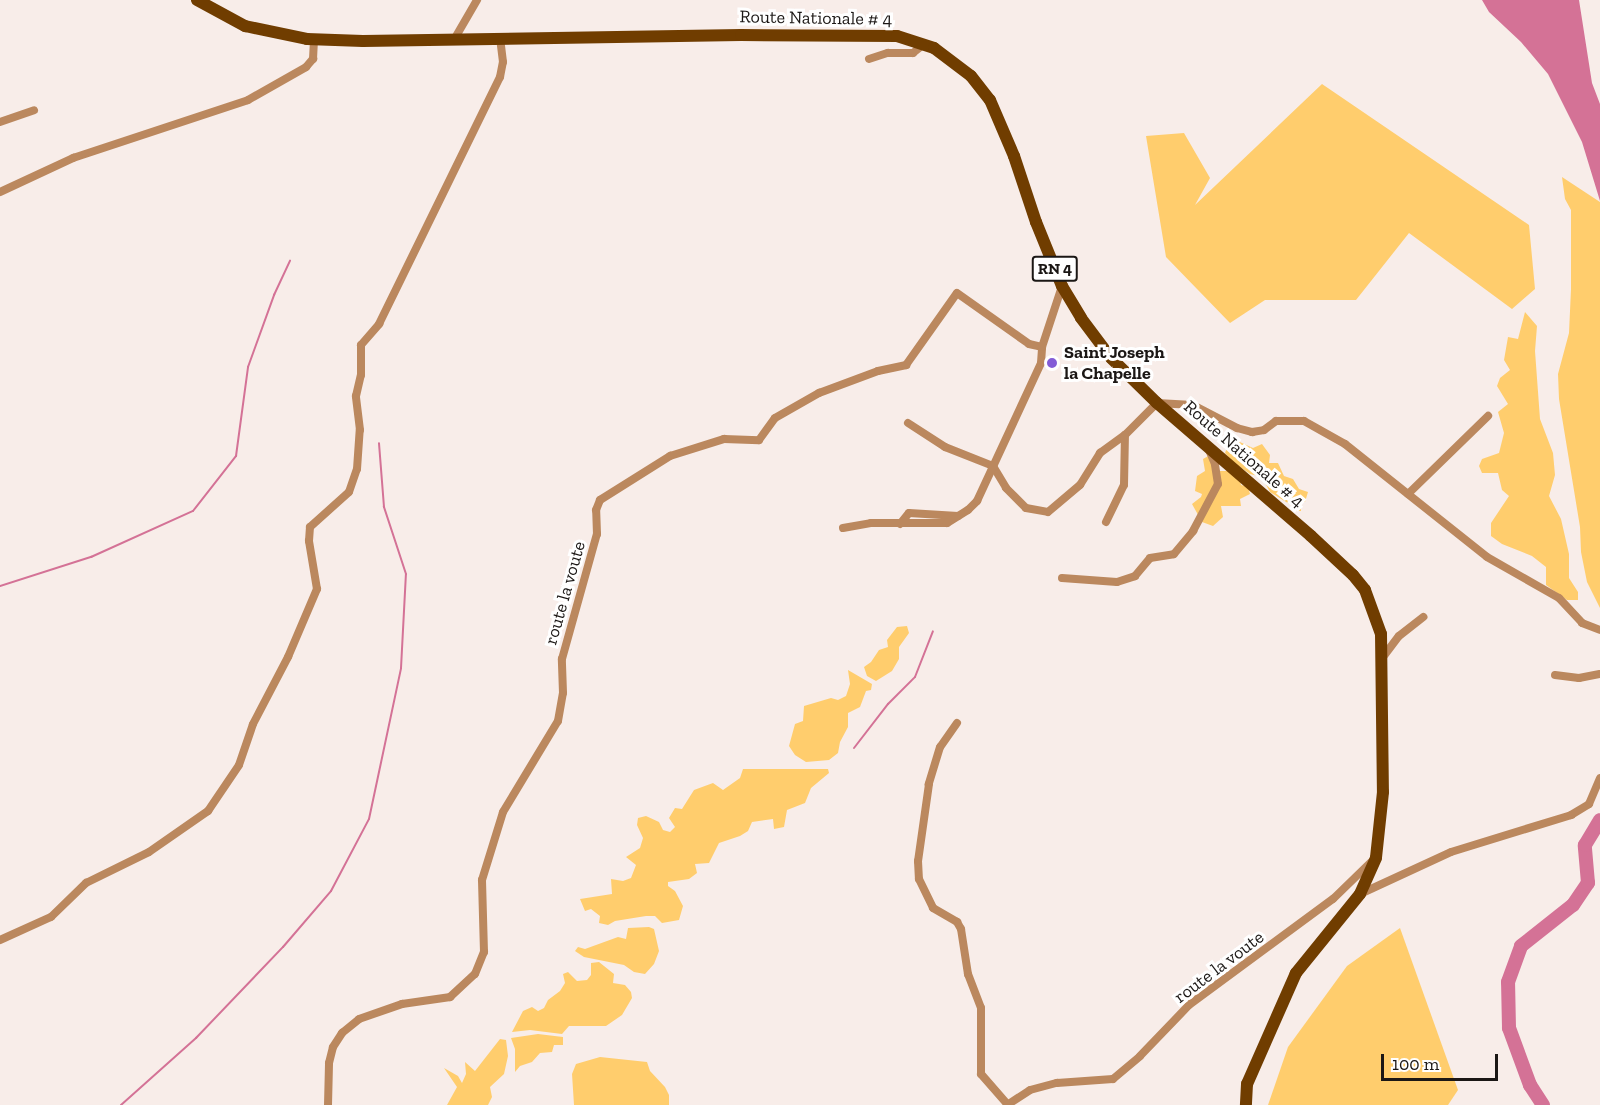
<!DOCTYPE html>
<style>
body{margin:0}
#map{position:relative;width:1600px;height:1105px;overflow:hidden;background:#f8ede9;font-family:"Zilla Slab",serif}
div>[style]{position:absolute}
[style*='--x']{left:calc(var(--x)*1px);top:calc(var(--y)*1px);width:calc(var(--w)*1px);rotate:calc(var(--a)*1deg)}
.green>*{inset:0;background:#ffcd6d}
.water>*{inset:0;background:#d47296}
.stream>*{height:2px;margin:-1px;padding:0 1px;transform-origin:1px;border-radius:1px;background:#d47296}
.river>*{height:14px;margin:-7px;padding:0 7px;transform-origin:7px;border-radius:7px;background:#d47296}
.street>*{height:8px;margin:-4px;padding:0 4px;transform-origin:4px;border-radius:4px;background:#bb885e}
.primary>*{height:12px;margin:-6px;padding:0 6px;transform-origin:6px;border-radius:6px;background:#703d00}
.dots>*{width:16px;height:16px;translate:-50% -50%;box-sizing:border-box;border:3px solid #fff;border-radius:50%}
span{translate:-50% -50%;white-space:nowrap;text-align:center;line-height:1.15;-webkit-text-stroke:6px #fff;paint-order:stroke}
.shield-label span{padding:2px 4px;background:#fff;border:2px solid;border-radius:4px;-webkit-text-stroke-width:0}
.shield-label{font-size:16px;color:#1b1715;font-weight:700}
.street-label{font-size:18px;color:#1b1715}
.poi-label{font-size:18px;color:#1b1715;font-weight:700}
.left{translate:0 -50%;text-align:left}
.scale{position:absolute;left:1381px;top:1054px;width:117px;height:27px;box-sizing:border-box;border:3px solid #1b1715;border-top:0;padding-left:8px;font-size:18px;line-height:21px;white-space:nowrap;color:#1b1715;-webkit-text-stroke:4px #fff;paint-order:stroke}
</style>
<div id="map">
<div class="green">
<i style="clip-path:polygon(1322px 84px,1529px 225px,1535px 289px,1512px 309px,1409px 233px,1356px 300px,1265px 300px,1230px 323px,1166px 257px,1146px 136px,1184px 133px,1210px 178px,1195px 205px)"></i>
<i style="clip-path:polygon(1562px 177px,1600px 202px,1600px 608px,1587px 582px,1581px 552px,1580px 527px,1559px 399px,1558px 374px,1569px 333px,1571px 289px,1571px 210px,1565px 199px)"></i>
<i style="clip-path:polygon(1525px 312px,1537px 326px,1535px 351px,1540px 419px,1553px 453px,1555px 475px,1549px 496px,1561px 519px,1569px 554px,1569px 578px,1578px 592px,1578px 600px,1567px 600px,1546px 585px,1546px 567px,1532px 556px,1502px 544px,1491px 536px,1491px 523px,1509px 496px,1502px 490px,1498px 473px,1482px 473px,1479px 466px,1482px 459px,1499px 453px,1504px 433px,1498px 412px,1508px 404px,1497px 386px,1500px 378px,1510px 370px,1504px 360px,1508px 337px,1518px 339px)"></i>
<i style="clip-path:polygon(1231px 438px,1253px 448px,1262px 444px,1270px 455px,1269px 463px,1278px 463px,1284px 476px,1293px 479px,1299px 489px,1308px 492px,1305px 502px,1301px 502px,1301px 511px,1294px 511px,1291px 505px,1270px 492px,1262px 477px,1250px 474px,1234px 463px,1225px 453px)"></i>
<i style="clip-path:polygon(1210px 455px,1219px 471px,1231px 471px,1240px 479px,1241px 485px,1248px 487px,1250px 494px,1240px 499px,1241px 506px,1221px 506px,1223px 517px,1213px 526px,1202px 522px,1192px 504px,1201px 497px,1202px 494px,1195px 491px,1197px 476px,1205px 471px,1203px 459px)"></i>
<i style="clip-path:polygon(907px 626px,909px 633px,899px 647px,899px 659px,892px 671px,876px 681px,867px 676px,864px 667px,871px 662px,879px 650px,888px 647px,887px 640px,897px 627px)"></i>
<i style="clip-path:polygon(848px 670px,872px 684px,871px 690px,866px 691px,860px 707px,848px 713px,848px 727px,840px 742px,838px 753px,829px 760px,806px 762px,795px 755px,789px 746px,795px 724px,803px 721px,804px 706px,831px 698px,838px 700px,846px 696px,850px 684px)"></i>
<i style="clip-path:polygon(743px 769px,828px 769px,829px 773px,811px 788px,805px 803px,787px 810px,784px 827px,774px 829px,773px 819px,752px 822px,748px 831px,740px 836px,719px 843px,709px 863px,695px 864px,697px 873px,689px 879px,668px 882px,668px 886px,675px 891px,683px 906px,679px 920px,662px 923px,655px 916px,646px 916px,615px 921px,608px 925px,599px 923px,600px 916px,591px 909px,585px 911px,580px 899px,612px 894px,611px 879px,623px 881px,631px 878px,636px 865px,626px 857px,640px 848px,643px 838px,637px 825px,638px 818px,646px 816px,659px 822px,663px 830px,670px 832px,675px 827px,669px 818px,675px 808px,682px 809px,694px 790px,713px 783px,723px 790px,740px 778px)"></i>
<i style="clip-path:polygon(649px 927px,654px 929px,659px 951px,654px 964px,645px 974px,634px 972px,624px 965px,584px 957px,575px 951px,578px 947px,585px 949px,618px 937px,626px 939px,628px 928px)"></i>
<i style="clip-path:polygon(1400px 928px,1458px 1090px,1448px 1105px,1268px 1105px,1288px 1047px,1347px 966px)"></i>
<i style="clip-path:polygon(599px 962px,614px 974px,613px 983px,625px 985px,631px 992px,632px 998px,622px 1015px,606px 1026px,569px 1026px,562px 1034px,530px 1030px,512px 1032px,523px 1011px,532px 1007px,538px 1011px,544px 1008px,548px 1000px,560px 991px,565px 983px,563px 974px,568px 972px,577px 981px,587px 980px,591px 975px,591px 963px)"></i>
<i style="clip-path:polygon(538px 1034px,563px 1037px,563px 1045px,554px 1045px,552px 1052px,540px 1053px,532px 1062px,520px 1066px,515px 1072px,515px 1049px,511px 1038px)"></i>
<i style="clip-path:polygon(500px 1039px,506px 1040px,508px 1056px,504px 1074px,490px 1087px,492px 1097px,488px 1105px,447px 1105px,457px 1087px,444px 1068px,458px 1076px,462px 1083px,466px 1074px,465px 1062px,475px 1071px)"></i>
<i style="clip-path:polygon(600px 1057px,647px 1062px,650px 1071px,665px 1087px,669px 1095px,669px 1105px,574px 1105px,572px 1074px,576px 1064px)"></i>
</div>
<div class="water">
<i style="clip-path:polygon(1482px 0,1579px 0,1592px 83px,1600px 104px,1600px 201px,1582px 142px,1548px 74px,1521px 42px,1489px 12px)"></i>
</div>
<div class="stream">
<i style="--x:0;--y:586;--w:96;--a:-17.7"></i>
<i style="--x:91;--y:557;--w:112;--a:-24.3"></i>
<i style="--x:193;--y:511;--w:70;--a:-52"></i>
<i style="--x:236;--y:456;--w:90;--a:-82.3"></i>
<i style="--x:248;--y:367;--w:77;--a:-70.1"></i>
<i style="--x:274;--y:295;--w:38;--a:-65"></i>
<i style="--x:854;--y:748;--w:56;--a:-52.3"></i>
<i style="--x:888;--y:704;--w:38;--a:-45"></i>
<i style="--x:915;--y:677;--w:49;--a:-68.6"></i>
<i style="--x:121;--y:1105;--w:101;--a:-41.8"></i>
<i style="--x:196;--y:1038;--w:126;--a:-46.3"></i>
<i style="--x:283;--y:947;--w:74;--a:-49.4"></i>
<i style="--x:331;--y:891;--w:81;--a:-62.2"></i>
<i style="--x:369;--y:819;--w:154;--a:-78"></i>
<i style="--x:401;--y:668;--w:94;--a:-87"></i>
<i style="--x:406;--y:574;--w:71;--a:-108.2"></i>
<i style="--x:384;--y:507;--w:64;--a:-94.5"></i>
</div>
<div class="river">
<i style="--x:1543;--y:1105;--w:24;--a:-123"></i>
<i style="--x:1530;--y:1085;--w:61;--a:-110.2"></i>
<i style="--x:1509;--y:1028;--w:46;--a:-91.2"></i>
<i style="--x:1508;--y:982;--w:38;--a:-70"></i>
<i style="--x:1521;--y:946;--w:66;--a:-38.3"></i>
<i style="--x:1573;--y:905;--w:27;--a:-56"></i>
<i style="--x:1588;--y:883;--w:38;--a:-95"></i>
<i style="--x:1585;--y:845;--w:29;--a:-59"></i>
</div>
<div class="street">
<i style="--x:455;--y:38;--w:44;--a:-59.9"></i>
<i style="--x:869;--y:59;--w:20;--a:-18"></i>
<i style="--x:888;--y:53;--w:25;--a:0"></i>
<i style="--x:913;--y:53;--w:14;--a:-39"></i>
<i style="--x:0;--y:122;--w:36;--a:-19"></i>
<i style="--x:0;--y:192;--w:81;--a:-25"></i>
<i style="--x:73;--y:158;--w:184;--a:-18.3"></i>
<i style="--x:248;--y:100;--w:67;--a:-29.6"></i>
<i style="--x:306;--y:67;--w:11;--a:-49"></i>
<i style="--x:313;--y:59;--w:20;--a:-87"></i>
<i style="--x:908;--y:423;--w:44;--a:33"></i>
<i style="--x:945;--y:447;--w:52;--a:21.6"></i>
<i style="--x:993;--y:466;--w:26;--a:59"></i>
<i style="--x:1006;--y:488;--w:28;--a:45"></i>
<i style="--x:1026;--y:508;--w:22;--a:10"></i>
<i style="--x:1048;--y:512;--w:42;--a:-40.2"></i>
<i style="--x:1080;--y:485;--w:38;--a:-58"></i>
<i style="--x:1100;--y:453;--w:31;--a:-36"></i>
<i style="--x:1125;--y:435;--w:45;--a:-45"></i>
<i style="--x:1157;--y:403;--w:36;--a:3"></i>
<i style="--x:1193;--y:405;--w:50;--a:27.6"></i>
<i style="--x:1237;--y:428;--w:16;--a:15"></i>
<i style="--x:1252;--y:432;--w:12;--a:-9"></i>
<i style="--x:1264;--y:430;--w:15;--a:-37"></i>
<i style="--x:1276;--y:421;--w:28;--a:0"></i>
<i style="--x:1304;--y:421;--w:47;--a:29.3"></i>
<i style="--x:1345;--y:444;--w:181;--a:38.5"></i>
<i style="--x:1487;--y:557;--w:83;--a:29.7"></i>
<i style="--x:1559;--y:598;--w:34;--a:47"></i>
<i style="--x:1582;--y:623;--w:19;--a:21"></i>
<i style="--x:1408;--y:494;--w:112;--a:-44.3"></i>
<i style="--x:1106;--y:522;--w:41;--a:-64.1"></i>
<i style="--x:1124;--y:485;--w:50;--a:-88.9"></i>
<i style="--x:900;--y:524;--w:14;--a:-51"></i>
<i style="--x:909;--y:513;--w:49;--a:3.5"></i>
<i style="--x:843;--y:528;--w:28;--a:-10"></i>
<i style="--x:871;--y:523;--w:76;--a:0"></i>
<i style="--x:947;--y:523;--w:25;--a:-32"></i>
<i style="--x:968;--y:510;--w:13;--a:-45"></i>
<i style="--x:977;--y:501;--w:152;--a:-65.1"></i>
<i style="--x:1041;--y:363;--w:16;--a:-86"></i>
<i style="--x:1062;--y:578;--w:55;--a:4.2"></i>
<i style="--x:1117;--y:582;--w:19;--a:-18"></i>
<i style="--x:1135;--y:576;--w:23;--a:-50"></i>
<i style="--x:1150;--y:558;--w:24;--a:-9"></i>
<i style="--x:1174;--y:554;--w:30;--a:-50"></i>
<i style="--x:1193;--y:531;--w:53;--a:-62"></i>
<i style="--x:1218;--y:484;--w:20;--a:-99"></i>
<i style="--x:1215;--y:464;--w:15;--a:-113"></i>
<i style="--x:1383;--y:657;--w:26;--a:-53"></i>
<i style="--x:1399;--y:636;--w:31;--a:-38"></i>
<i style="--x:1555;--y:675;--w:24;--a:7"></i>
<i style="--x:1579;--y:678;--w:21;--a:-11"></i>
<i style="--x:957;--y:723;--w:29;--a:125"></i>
<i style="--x:940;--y:747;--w:39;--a:107"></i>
<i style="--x:929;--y:784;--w:78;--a:98.1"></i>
<i style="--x:918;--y:861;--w:18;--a:87"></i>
<i style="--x:919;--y:879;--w:32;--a:64"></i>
<i style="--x:933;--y:908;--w:28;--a:30"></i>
<i style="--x:957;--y:922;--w:8;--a:60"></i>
<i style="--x:961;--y:929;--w:46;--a:81.2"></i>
<i style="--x:968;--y:974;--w:36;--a:69"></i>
<i style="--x:981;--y:1008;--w:66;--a:90"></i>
<i style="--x:981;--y:1074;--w:41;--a:48.9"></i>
<i style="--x:1360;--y:894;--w:100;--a:-24.8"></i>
<i style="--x:1451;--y:852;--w:126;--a:-17.1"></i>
<i style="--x:1571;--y:815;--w:21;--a:-31"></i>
<i style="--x:1589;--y:804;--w:28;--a:-67"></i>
<i style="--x:0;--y:940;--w:56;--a:-24.3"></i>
<i style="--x:51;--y:917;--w:49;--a:-44.2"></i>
<i style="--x:86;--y:883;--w:70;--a:-26.2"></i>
<i style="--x:149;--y:852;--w:72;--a:-34.8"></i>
<i style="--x:208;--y:811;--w:55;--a:-56"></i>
<i style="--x:239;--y:765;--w:43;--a:-71.1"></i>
<i style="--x:253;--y:724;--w:76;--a:-62.4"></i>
<i style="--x:288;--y:657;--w:74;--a:-66.9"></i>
<i style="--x:317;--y:589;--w:49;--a:-99.5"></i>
<i style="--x:309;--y:541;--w:14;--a:-86"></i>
<i style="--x:310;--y:527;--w:52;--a:-41.9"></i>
<i style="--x:349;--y:492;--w:24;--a:-71"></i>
<i style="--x:357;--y:469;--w:39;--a:-86"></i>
<i style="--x:360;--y:430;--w:34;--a:-97"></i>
<i style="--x:356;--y:396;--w:22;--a:-77"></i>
<i style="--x:361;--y:375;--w:30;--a:-90"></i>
<i style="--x:361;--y:345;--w:28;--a:-49"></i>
<i style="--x:379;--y:324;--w:275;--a:-63.9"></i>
<i style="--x:500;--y:77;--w:15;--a:-79"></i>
<i style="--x:503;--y:62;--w:23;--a:-97"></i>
<i style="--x:328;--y:1105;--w:42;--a:-88.6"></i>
<i style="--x:329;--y:1063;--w:16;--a:-76"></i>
<i style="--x:333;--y:1047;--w:17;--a:-57"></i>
<i style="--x:342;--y:1033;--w:22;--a:-39"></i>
<i style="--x:359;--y:1019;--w:46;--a:-19.2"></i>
<i style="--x:402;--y:1004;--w:49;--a:-8.3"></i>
<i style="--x:450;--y:997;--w:34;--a:-43"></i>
<i style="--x:475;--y:974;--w:24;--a:-68"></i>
<i style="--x:484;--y:952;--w:72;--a:-91.6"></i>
<i style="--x:482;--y:880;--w:71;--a:-72.8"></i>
<i style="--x:503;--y:812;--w:106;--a:-58.9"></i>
<i style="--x:558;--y:721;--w:28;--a:-80"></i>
<i style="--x:563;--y:693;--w:34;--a:-92"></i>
<i style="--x:562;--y:659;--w:130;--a:-74.4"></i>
<i style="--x:597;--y:534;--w:24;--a:-92"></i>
<i style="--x:596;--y:510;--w:11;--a:-68"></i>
<i style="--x:600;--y:500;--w:83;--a:-32.2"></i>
<i style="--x:670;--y:456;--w:57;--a:-17.5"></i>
<i style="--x:724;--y:439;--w:35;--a:2"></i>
<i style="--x:759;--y:440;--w:27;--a:-54"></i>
<i style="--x:775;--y:418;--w:51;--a:-29.6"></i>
<i style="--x:819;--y:393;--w:63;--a:-20.4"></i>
<i style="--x:878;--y:371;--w:29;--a:-12"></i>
<i style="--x:906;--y:365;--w:88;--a:-54.7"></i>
<i style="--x:957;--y:293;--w:88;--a:35.3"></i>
<i style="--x:1029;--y:344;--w:13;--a:13"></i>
<i style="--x:1042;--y:347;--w:64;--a:-71.8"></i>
<i style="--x:1007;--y:1105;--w:27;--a:-33"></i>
<i style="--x:1030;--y:1090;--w:28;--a:-15"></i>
<i style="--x:1057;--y:1083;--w:56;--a:-4.1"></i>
<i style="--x:1113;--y:1079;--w:35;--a:-40"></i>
<i style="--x:1140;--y:1056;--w:71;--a:-46.1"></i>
<i style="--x:1189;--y:1005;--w:179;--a:-36.4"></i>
<i style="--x:1333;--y:899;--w:52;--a:-44.2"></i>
</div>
<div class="primary">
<i style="--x:197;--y:0;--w:55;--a:28.4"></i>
<i style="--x:245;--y:26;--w:63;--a:11.8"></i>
<i style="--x:307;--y:39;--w:56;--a:2"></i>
<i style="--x:363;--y:41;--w:378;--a:-0.9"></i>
<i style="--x:741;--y:35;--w:156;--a:0.4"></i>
<i style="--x:897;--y:36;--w:39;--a:18"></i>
<i style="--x:934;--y:48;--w:46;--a:37.1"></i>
<i style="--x:971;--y:76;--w:31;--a:52"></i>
<i style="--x:990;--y:100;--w:61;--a:66.8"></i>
<i style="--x:1014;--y:156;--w:70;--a:71.6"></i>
<i style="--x:1036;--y:222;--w:69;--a:67.9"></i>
<i style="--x:1062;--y:286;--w:37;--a:59"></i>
<i style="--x:1081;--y:318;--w:50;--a:53.1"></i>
<i style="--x:1111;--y:358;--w:64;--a:44.4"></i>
<i style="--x:1157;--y:403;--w:203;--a:40.8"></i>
<i style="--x:1311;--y:536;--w:57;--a:42.9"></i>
<i style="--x:1353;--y:575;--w:19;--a:51"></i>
<i style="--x:1365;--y:590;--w:47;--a:70"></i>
<i style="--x:1381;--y:634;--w:158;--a:89.3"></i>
<i style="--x:1383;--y:792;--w:66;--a:96.1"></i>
<i style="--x:1376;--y:858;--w:39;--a:114"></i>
<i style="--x:1360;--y:894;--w:102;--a:129"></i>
<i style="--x:1296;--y:973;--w:121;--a:113.8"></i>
<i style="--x:1247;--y:1084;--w:21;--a:93"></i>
</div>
<div class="dots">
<i style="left:1052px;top:363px;background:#835cd6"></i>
</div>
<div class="shield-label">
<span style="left:1055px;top:269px">RN 4</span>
</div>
<div class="street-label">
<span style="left:816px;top:18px;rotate:1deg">Route Nationale # 4</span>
<span style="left:1244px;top:454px;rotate:41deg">Route Nationale # 4</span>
<span style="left:565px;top:593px;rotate:-74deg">route la voute</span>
<span style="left:1219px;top:967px;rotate:-37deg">route la voute</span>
</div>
<div class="poi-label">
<span class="left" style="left:1064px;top:363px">Saint Joseph<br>la Chapelle</span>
</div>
<div class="scale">100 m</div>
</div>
